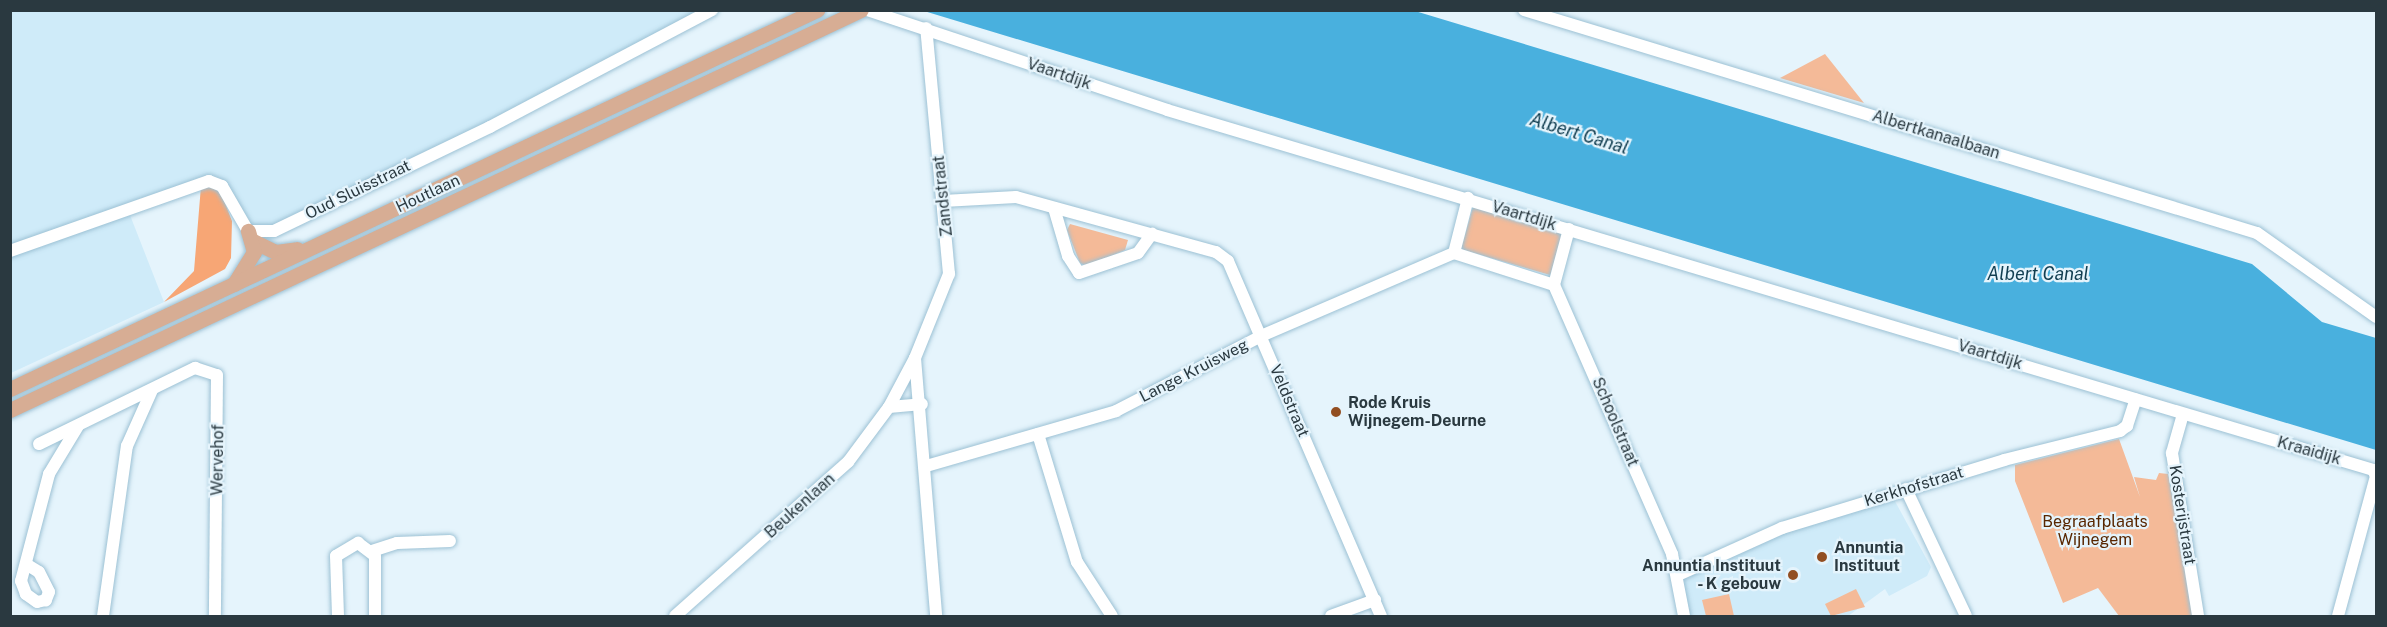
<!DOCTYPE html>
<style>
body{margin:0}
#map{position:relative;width:2387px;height:627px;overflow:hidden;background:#e5f4fc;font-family:"Public Sans",sans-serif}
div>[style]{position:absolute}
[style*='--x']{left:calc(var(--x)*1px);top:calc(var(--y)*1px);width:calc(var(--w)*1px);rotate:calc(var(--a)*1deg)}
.built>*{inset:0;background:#cfebf9}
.green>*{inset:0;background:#f4ba98;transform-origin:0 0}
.forest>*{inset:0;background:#f7a675}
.water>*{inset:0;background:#49b0de}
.roads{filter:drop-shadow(0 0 2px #9cc1d4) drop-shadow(0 0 2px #9cc1d4)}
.minor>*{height:12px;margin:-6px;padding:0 6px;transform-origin:6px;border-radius:6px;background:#fff}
.major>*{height:15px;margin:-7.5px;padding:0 7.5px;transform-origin:7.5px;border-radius:7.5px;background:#d7ad94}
.dots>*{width:16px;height:16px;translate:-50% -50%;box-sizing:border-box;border:3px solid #e5f4fc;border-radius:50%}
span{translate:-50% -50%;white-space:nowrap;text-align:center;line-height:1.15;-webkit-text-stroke:4.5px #e5f4fc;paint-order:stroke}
.street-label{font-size:16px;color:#2a3940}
.poi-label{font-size:16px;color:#2a3940;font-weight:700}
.left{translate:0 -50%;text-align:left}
.right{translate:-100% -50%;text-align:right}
.park-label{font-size:16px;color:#582600}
.water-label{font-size:18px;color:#113e51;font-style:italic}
.frame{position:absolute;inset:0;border:12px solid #2a3940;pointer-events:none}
</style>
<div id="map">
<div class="built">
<i style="clip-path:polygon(10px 11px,712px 11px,274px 231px,248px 231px,215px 181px,128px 210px,164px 302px,11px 373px)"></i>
<i style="clip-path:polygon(1891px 494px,1931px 567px,1927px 576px,1889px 596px,1885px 589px,1848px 616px,1684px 616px,1680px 574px,1759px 538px)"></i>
</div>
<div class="green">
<i style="clip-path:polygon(1825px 54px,1864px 103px,1780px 78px)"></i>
<i style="left:1473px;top:207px;width:93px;height:44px;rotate:16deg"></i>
<i style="clip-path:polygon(1070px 224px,1128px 240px,1125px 250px,1088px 266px,1080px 263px,1067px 230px)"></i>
<i style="clip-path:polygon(2119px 439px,2140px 497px,2134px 477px,2156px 480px,2159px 473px,2168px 474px,2194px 616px,2119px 616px,2098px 588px,2063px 603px,2015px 481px,2015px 465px)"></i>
<i style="clip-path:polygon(1856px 589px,1865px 607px,1831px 616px,1825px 604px)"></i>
<i style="clip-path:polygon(1729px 594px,1734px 616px,1706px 616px,1702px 600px)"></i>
</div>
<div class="forest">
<i style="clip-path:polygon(208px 184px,221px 193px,232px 221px,231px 258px,225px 269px,164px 302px,194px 271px,201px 186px)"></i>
</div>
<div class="water">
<i style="clip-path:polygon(924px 11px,1415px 11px,1984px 183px,2252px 264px,2322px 322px,2376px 338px,2376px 450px)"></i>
</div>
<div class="roads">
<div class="minor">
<i style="--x:867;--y:10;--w:316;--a:18.4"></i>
<i style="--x:1167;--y:110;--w:1259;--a:16.62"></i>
<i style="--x:2373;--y:470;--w:7;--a:63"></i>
<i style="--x:2376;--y:476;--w:145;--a:105.2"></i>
<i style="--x:1524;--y:10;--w:766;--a:16.92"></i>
<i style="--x:2257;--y:233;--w:146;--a:35.2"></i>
<i style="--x:943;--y:201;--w:73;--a:-3.1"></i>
<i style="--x:1016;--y:197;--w:207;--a:15.4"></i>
<i style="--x:1216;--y:252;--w:15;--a:37"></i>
<i style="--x:1228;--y:261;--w:387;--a:66.7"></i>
<i style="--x:1054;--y:208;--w:50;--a:73.7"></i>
<i style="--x:1068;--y:256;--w:20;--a:57"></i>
<i style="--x:1079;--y:273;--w:62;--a:-18.7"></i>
<i style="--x:1138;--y:253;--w:24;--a:-54"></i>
<i style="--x:1569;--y:229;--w:58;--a:105"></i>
<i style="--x:1554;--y:285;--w:294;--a:66.3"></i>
<i style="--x:1672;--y:554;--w:63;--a:79"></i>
<i style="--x:10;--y:251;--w:211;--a:-19.4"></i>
<i style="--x:209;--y:181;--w:14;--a:21"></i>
<i style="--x:222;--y:186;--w:52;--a:60"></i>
<i style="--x:248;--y:231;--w:26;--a:0"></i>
<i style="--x:274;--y:231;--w:240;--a:-25.7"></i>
<i style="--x:490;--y:127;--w:251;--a:-27.8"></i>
<i style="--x:1454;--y:253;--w:57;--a:-75.7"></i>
<i style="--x:915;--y:358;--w:259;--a:85.3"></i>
<i style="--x:889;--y:407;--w:33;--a:-5"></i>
<i style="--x:2183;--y:414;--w:41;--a:105.8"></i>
<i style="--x:2172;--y:453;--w:165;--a:80.9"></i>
<i style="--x:1038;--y:434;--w:134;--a:73.1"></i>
<i style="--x:1077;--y:562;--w:64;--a:57.1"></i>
<i style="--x:39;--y:444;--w:174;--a:-26"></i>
<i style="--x:195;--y:368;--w:23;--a:18"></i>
<i style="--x:217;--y:375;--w:241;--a:90.5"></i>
<i style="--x:926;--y:466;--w:198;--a:-16.1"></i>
<i style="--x:1116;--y:411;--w:163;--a:-27.3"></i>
<i style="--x:1261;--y:336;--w:210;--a:-23.3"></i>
<i style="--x:1454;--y:253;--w:105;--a:17.7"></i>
<i style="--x:1906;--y:489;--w:140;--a:64.7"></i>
<i style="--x:372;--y:551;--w:26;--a:-18"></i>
<i style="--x:397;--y:543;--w:53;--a:-2.2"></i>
<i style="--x:26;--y:564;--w:15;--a:32"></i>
<i style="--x:39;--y:572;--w:22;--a:63"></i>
<i style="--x:49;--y:592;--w:9;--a:111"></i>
<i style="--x:46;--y:600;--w:9;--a:167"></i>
<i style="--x:37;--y:602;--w:14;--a:-144"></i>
<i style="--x:26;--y:594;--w:14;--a:-111"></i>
<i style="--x:21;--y:581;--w:111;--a:-75.3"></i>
<i style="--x:49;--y:474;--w:56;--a:-58.9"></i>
<i style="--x:1680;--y:574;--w:112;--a:-24.3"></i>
<i style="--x:1782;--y:528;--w:232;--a:-17"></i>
<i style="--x:2004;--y:460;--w:120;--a:-14"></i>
<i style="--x:2120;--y:431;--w:9;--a:-36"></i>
<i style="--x:2127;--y:426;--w:28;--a:-72"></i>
<i style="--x:103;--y:616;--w:172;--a:-82"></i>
<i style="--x:127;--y:446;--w:61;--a:-65.9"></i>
<i style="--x:338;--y:616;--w:60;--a:-91.9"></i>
<i style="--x:336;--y:556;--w:26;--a:-31"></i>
<i style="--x:358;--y:543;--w:21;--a:37"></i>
<i style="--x:375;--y:556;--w:60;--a:90"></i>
<i style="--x:675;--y:616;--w:232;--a:-41.7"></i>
<i style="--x:848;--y:462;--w:69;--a:-53.3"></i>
<i style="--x:889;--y:407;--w:55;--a:-62"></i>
<i style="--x:915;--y:358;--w:91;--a:-68"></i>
<i style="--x:949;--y:274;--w:247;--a:-95.3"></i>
<i style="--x:1331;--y:616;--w:47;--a:-20"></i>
</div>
<div class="major">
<i style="--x:253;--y:241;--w:25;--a:26"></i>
<i style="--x:276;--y:252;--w:21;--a:-8"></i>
<i style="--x:234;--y:284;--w:38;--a:-58"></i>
<i style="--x:254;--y:252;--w:22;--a:-106"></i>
<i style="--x:10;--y:389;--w:892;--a:-25.16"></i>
<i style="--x:10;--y:410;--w:940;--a:-25.18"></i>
</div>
</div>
<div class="dots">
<i style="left:1336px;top:412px;background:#924e21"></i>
<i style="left:1822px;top:557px;background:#924e21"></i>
<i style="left:1793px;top:575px;background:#924e21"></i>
</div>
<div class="street-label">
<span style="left:1059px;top:74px;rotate:19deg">Vaartdijk</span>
<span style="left:1936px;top:135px;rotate:17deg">Albertkanaalbaan</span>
<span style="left:358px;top:190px;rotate:-26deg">Oud Sluisstraat</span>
<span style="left:428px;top:194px;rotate:-25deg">Houtlaan</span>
<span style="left:943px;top:196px;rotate:-96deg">Zandstraat</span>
<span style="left:1524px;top:216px;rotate:17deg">Vaartdijk</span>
<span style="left:1990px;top:355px;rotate:17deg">Vaartdijk</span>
<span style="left:1194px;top:371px;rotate:-27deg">Lange Kruisweg</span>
<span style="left:1289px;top:401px;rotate:67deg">Veldstraat</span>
<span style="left:1615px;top:422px;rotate:67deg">Schoolstraat</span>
<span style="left:2309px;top:451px;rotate:16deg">Kraaidijk</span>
<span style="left:218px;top:460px;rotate:-89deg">Wervehof</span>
<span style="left:1914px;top:487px;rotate:-17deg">Kerkhofstraat</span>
<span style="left:800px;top:506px;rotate:-42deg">Beukenlaan</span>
<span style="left:2182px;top:515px;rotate:81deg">Kosterijstraat</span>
</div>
<div class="poi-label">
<span class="left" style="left:1348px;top:412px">Rode Kruis<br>Wijnegem-Deurne</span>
<span class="left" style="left:1834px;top:557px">Annuntia<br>Instituut</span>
<span class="right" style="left:1781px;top:575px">Annuntia Instituut<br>- K gebouw</span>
</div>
<div class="park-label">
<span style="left:2095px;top:531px">Begraafplaats<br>Wijnegem</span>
</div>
<div class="water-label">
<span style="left:1579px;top:134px;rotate:17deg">Albert Canal</span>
<span style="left:2038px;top:274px">Albert Canal</span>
</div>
<div class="frame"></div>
</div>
